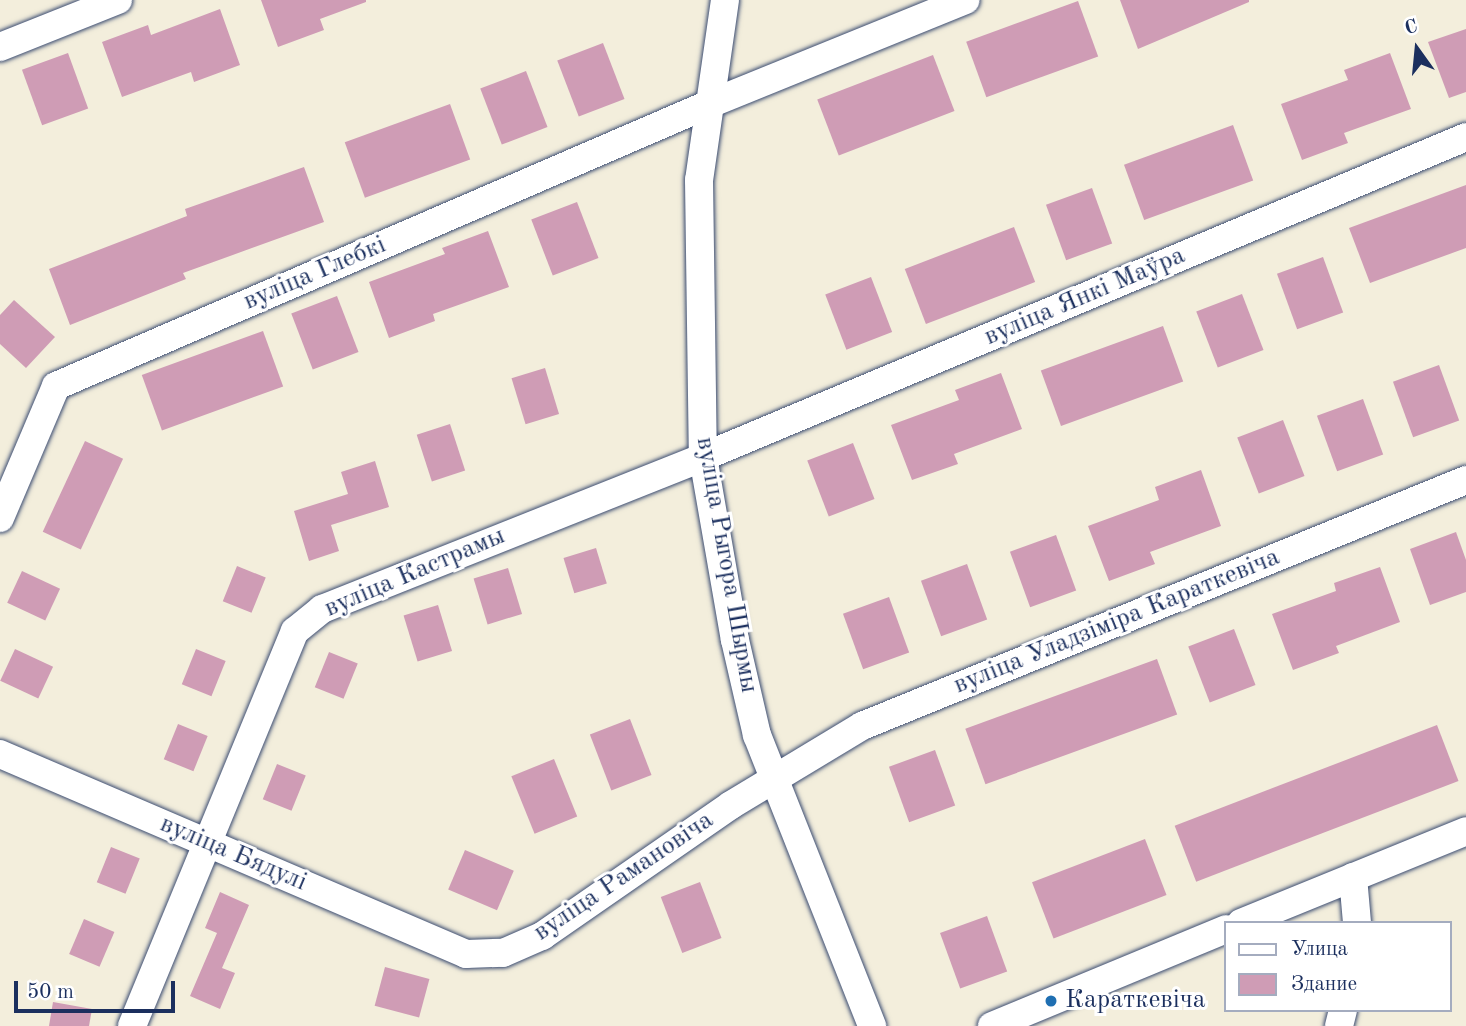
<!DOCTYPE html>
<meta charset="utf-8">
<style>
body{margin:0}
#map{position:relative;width:1466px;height:1026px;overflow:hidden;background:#f3eedc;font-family:"Old Standard TT",serif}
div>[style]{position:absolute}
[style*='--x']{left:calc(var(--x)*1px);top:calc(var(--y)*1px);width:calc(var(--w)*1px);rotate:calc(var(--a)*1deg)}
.building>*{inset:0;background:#cf9cb5;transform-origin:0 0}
.roads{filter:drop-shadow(0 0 2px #3b4c71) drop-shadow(0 0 2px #3b4c71)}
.minor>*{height:28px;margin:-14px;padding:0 14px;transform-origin:14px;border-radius:14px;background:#fff}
.dots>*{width:19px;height:19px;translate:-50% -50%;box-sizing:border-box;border:4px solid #fff;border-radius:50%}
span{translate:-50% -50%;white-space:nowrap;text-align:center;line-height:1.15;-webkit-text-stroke:6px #fff;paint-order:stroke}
.street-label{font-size:26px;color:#1b2f5e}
.poi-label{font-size:26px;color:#1b2f5e}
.left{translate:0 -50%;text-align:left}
.legend{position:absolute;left:1224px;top:921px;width:228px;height:91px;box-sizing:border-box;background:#fff;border:2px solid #a4acbf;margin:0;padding:9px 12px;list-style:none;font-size:21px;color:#1b2f5e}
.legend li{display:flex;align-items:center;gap:14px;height:35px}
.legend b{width:35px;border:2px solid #a4acbf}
.north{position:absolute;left:1382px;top:14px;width:70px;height:70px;-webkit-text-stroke:5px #fff;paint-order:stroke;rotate:345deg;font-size:19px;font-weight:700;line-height:28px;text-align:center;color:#1b2f5e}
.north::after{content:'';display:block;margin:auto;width:24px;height:32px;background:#1b2f5e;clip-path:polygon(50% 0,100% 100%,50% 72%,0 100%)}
.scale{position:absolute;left:14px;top:981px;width:161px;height:32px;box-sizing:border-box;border:4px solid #1b2f5e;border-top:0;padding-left:9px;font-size:21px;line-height:24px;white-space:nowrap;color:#1b2f5e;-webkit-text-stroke:5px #fff;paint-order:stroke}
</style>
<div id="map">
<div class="building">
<i style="clip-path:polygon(261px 0,366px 0,366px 2px,320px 19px,324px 30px,278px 47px)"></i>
<i style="clip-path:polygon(1120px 0,1249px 0,1249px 2px,1138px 49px)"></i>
<i style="left:1078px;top:1px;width:59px;height:119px;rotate:70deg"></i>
<i style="clip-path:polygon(220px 9px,240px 65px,194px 82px,191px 72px,122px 97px,102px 42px,148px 25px,151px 35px)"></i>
<i style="clip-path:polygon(1466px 29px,1466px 92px,1449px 98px,1428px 42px)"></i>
<i style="left:603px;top:43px;width:60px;height:49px;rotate:69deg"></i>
<i style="left:68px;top:53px;width:59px;height:49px;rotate:70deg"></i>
<i style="clip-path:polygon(1390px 53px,1411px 109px,1344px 133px,1348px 143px,1302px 160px,1281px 104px,1348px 80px,1344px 70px)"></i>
<i style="left:933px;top:55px;width:60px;height:124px;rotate:69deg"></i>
<i style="left:526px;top:71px;width:60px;height:49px;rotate:69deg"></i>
<i style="left:450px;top:104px;width:59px;height:112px;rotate:70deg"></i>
<i style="left:1233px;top:125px;width:59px;height:116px;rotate:70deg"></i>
<i style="clip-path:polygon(304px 167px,324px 222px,183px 273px,186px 279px,70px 325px,49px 269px,187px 216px,185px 209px)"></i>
<i style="clip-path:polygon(1466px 185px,1466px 248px,1370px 283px,1349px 228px)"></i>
<i style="left:1092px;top:188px;width:59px;height:49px;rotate:70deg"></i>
<i style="left:577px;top:202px;width:60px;height:49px;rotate:69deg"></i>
<i style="left:1014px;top:227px;width:59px;height:117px;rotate:69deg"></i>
<i style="clip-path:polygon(488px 231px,509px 287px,433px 314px,435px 321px,389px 338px,369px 282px,445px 254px,442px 248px)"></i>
<i style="left:1323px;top:257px;width:59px;height:49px;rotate:70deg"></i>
<i style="left:871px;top:277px;width:59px;height:49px;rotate:69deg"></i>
<i style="left:1242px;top:294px;width:60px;height:49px;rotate:69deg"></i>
<i style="left:337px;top:296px;width:60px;height:49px;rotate:69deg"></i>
<i style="clip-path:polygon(14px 300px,55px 337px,26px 368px,0 344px,0 315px)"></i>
<i style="left:1163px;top:326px;width:59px;height:130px;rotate:70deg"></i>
<i style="left:263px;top:331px;width:59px;height:129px;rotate:70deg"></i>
<i style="left:1439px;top:365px;width:59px;height:49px;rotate:70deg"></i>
<i style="left:545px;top:368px;width:48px;height:35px;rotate:73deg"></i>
<i style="clip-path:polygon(1001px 373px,1022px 429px,954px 454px,958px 464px,912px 480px,891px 425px,959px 400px,955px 390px)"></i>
<i style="left:1363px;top:399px;width:59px;height:49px;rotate:70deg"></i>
<i style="left:1283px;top:420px;width:60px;height:49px;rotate:69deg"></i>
<i style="left:450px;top:424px;width:49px;height:35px;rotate:72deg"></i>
<i style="left:85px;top:441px;width:42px;height:100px;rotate:25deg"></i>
<i style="left:853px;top:443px;width:60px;height:49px;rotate:69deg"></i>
<i style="clip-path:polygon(375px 461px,389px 507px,331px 525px,339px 551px,309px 561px,294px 511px,348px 494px,341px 472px)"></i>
<i style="clip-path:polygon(1201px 470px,1221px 526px,1150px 552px,1155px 564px,1109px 581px,1088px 526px,1159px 500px,1155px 487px)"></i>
<i style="clip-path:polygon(1456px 532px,1466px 560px,1466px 592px,1430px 605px,1410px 549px)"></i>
<i style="left:1056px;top:535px;width:59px;height:49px;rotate:70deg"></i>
<i style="left:596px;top:548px;width:37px;height:34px;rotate:73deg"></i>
<i style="left:967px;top:564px;width:59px;height:49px;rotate:70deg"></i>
<i style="left:237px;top:566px;width:31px;height:38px;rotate:22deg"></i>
<i style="clip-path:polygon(1380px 567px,1400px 622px,1336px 646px,1339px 653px,1293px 670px,1272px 614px,1336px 591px,1334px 583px)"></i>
<i style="left:508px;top:568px;width:48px;height:36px;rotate:73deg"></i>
<i style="left:22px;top:571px;width:42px;height:35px;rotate:25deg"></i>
<i style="left:889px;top:597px;width:59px;height:49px;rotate:70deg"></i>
<i style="left:438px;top:605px;width:48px;height:36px;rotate:73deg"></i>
<i style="left:1234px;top:629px;width:60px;height:49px;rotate:69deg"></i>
<i style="left:15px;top:649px;width:42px;height:35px;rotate:25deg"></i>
<i style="left:196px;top:649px;width:32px;height:38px;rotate:22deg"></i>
<i style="left:329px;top:652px;width:31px;height:38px;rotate:22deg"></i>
<i style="left:1157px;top:659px;width:59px;height:204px;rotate:70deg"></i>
<i style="left:630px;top:719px;width:60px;height:43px;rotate:69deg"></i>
<i style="left:178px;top:724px;width:32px;height:38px;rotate:22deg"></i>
<i style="left:1437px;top:725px;width:60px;height:281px;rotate:69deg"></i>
<i style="left:935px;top:750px;width:59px;height:49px;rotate:70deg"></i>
<i style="left:554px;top:759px;width:62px;height:46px;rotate:68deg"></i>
<i style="left:277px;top:764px;width:31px;height:38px;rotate:22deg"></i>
<i style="left:1145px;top:839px;width:60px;height:121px;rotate:69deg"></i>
<i style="left:111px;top:847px;width:31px;height:38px;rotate:22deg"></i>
<i style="left:465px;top:850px;width:53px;height:43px;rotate:23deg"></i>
<i style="left:700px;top:882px;width:60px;height:42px;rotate:69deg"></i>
<i style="clip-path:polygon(220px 892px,249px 905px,222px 968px,235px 973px,220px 1009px,190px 996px,217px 933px,205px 928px)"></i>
<i style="left:987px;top:916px;width:59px;height:50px;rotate:70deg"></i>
<i style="left:84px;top:919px;width:33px;height:38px;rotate:23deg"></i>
<i style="left:385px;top:967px;width:46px;height:40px;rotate:15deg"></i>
<i style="clip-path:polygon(53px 1002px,92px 1009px,89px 1026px,49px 1026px)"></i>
</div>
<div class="roads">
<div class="minor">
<i style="--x:725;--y:0;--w:182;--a:98.2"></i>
<i style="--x:699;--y:180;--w:277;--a:89.2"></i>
<i style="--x:703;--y:457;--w:186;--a:80.1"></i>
<i style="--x:735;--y:640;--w:98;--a:77"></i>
<i style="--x:757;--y:735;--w:313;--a:68.4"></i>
<i style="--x:0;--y:47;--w:127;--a:-21.7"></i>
<i style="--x:0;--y:518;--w:143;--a:-67"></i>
<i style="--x:56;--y:386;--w:709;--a:-23.35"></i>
<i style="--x:707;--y:105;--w:279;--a:-22.1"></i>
<i style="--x:0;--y:754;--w:507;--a:23.23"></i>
<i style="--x:466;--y:954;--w:37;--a:-2"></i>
<i style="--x:503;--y:953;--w:43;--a:-23.6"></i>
<i style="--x:542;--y:936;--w:230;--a:-34.7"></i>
<i style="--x:731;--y:805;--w:153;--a:-31.1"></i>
<i style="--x:862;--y:726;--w:652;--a:-22.16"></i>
<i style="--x:1353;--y:877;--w:46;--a:85"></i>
<i style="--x:1241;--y:923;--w:243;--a:-22.2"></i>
<i style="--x:132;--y:1026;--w:427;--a:-67.6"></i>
<i style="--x:295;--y:631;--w:35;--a:-39"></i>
<i style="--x:322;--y:609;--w:410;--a:-21.7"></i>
<i style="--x:703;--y:457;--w:827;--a:-22.75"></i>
<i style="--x:992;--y:1026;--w:253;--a:-22.5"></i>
<i style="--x:1339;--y:1026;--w:16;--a:-76"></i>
</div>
</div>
<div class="dots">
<i style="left:1051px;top:1001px;background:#1f6fb2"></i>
</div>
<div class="street-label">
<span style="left:315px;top:274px;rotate:-23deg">вуліца Глебкі</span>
<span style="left:1085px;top:297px;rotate:-23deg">вуліца Янкі Маўра</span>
<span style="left:726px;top:565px;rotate:80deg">вуліца Рыгора Шырмы</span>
<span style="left:415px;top:573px;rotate:-23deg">вуліца Кастрамы</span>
<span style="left:1117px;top:622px;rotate:-22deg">вуліца Уладзіміра Караткевіча</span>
<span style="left:233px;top:854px;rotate:23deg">вуліца Бядулі</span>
<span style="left:624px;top:877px;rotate:-34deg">вуліца Рамановіча</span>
</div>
<div class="poi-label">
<span class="left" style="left:1065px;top:1001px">Караткевіча</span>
</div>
<ul class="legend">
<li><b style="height:9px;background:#fff"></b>Улица</li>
<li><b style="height:19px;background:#cf9cb5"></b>Здание</li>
</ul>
<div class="north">С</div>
<div class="scale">50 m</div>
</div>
